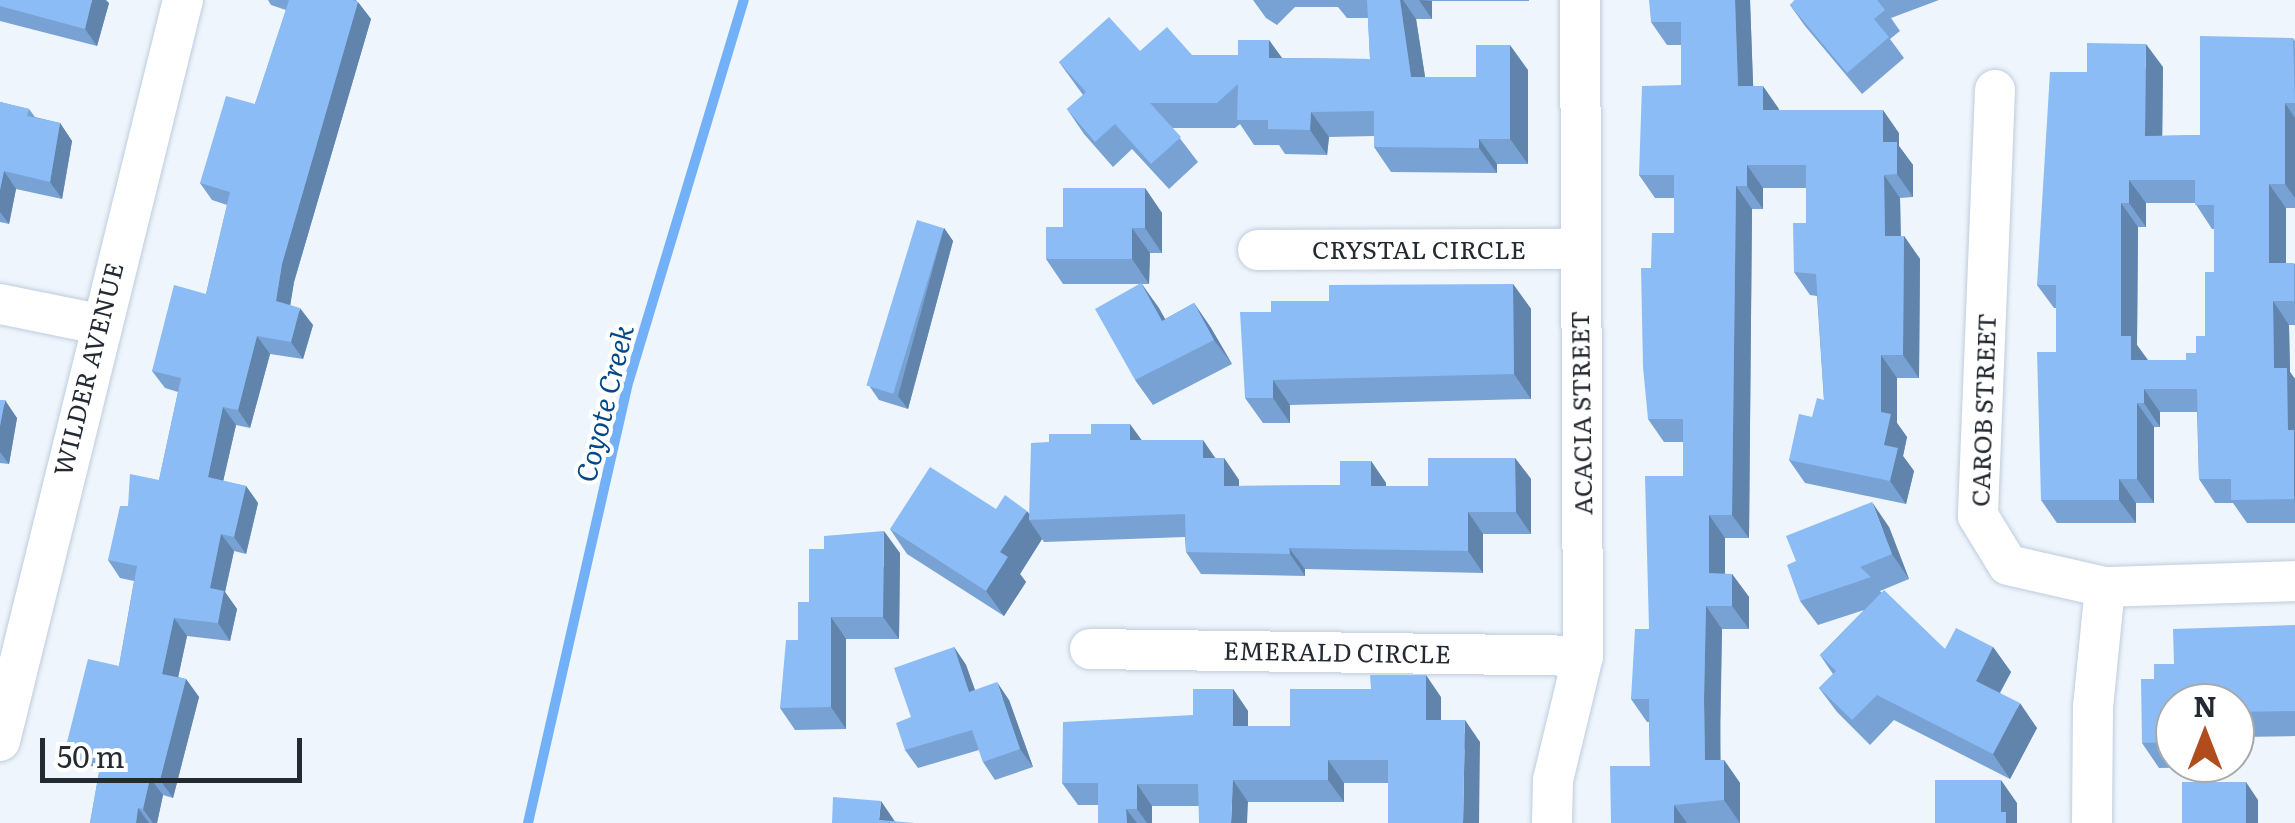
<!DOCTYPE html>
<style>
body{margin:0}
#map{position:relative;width:2295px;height:823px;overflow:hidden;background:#eff5fc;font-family:Literata,serif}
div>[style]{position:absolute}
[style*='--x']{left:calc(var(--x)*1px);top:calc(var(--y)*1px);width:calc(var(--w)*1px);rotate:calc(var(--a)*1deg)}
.stream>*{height:10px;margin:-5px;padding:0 5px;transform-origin:5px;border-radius:5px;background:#72b0f8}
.roads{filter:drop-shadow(0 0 2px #becdde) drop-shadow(0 0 2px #becdde)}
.minor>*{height:40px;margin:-20px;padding:0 20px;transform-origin:20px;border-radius:20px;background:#fff}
.wall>*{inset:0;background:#78a2d4}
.shaded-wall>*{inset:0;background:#6184ac}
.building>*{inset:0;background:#8bbcf6;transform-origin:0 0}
span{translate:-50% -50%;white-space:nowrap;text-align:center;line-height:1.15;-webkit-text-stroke:8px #fff;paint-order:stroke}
.street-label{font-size:25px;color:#242a31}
.water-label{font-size:28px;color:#034888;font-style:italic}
.north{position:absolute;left:2155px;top:683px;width:100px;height:100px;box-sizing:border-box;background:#fff;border:2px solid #a7aaad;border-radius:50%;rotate:0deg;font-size:28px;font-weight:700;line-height:40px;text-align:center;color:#242a31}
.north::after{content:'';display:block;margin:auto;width:35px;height:45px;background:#b14c1c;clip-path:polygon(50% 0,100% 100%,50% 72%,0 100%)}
.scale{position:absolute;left:40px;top:738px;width:262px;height:45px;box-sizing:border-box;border:5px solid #242a31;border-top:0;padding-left:12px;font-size:30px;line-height:35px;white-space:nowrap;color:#242a31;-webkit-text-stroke:8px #fff;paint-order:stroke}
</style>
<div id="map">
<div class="stream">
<i style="--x:528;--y:823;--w:454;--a:-77.2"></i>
<i style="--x:629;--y:380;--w:397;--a:-73.2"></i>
</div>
<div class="roads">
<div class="minor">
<i style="--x:1995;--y:90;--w:426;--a:92.3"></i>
<i style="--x:1978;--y:516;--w:57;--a:58.5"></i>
<i style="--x:2008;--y:565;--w:99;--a:12.8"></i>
<i style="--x:2105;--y:587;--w:121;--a:95.7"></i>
<i style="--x:2093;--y:707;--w:116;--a:90.5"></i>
<i style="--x:1258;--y:250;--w:321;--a:-0.2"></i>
<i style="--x:0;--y:304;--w:100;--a:11.5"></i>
<i style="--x:2105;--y:587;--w:190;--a:-1.8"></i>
<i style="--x:1090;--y:649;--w:493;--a:0.8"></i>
<i style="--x:0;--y:741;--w:763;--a:-76.13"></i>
<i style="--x:1552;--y:823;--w:43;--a:-88.7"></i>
<i style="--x:1553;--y:780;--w:128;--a:-76.4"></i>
<i style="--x:1583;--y:656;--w:656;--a:-90.26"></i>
</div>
</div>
<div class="wall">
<i style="clip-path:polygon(0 0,109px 3px,97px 46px,0 21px)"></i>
<i style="clip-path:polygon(268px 0,356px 0,371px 19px,294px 282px,290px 305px,313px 325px,303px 359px,270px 354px,250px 428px,236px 425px,223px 481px,246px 486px,258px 503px,246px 554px,234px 551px,225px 592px,237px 609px,230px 641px,187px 636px,178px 677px,186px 679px,199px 697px,173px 798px,163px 795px,157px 823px,90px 823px,100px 768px,78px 763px,66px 746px,119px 666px,134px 581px,120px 578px,108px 560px,128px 506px,159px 480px,178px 392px,165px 388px,152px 371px,206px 294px,227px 205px,212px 200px,200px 183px,255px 104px,286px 10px,271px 5px)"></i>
<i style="clip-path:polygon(1253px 0,1529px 0,1529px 1px,1432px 1px,1432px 19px,1416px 19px,1425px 77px,1476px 77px,1528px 70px,1528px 164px,1497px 164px,1497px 173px,1391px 172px,1374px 147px,1374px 136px,1329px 137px,1327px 155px,1285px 154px,1279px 145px,1254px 145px,1240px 124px,1235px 128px,1172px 128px,1198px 162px,1169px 189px,1132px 149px,1113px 167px,1084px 134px,1067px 109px,1083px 95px,1059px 62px,1140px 51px,1192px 55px,1238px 55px,1269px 40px,1282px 58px,1370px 59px,1368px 18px,1347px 18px,1338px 7px,1295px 7px,1277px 25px,1266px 18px)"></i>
<i style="clip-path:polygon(1750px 0,1753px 86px,1779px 110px,1899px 133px,1899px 146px,1913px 165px,1913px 197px,1900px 198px,1901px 236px,1904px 236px,1920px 259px,1919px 378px,1897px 378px,1897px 423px,1907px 437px,1903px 456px,1914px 471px,1906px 504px,1805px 483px,1789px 460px,1812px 417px,1824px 400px,1817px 296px,1810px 295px,1794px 272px,1806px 223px,1806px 188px,1763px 188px,1763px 209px,1752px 209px,1749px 538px,1725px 538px,1725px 574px,1732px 574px,1749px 597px,1749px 629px,1722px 629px,1720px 760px,1724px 760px,1740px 783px,1740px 823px,1611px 823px,1650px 766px,1649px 722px,1647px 722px,1631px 699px,1649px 629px,1683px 476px,1683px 442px,1664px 442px,1648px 419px,1651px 268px,1674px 233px,1674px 198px,1655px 198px,1639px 175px,1681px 85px,1681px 45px,1667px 45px,1651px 22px)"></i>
<i style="clip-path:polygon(1795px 0,1939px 0,1891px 18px,1900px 31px,1890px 39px,1904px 58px,1862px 94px,1805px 26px,1790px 5px)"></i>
<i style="clip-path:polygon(evenodd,2293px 38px,2295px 41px,2295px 208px,2286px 208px,2286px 263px,2295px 264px,2295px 325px,2289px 325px,2290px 372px,2295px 379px,2295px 523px,2247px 523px,2233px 503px,2215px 503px,2199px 479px,2197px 412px,2160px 412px,2160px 427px,2154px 427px,2154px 503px,2136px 503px,2136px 523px,2057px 523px,2041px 500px,2056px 352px,2056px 308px,2054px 308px,2037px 285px,2087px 72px,2163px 67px,2162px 136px,2200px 135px,2293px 38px,2146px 203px,2195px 203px,2212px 229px,2214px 229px,2214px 272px,2205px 336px,2196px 353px,2186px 360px,2147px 360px,2137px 345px,2138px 227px,2146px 227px,2146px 203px)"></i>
<i style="clip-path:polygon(0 102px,29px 109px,35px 117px,60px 123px,72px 141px,62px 199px,16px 189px,9px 224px,0 222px)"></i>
<i style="clip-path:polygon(1145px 188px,1162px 213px,1162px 253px,1150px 253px,1149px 284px,1142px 284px,1165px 319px,1194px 303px,1211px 328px,1232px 364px,1153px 405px,1135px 380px,1139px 284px,1063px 284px,1046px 259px,1063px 227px)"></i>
<i style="clip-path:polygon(944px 228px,953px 241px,908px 409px,879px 400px,870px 387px)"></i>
<i style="clip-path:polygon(1513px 284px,1531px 309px,1531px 399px,1290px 405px,1290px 423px,1263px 423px,1245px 398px,1271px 312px,1329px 301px)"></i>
<i style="clip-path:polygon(0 400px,17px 418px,9px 464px,0 463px)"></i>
<i style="clip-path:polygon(1142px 440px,1216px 458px,1224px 458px,1239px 480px,1239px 486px,1340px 485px,1371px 461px,1386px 483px,1386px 486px,1428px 486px,1515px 458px,1531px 479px,1531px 534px,1483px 534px,1483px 573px,1305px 569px,1305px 576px,1201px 574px,1186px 552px,1185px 537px,1044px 542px,1042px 539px,1020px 574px,1026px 582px,1004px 616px,907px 554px,890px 529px,996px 509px,1029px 514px)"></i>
<i style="clip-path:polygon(1889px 527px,1909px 579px,1880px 591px,1881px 592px,1945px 649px,1993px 647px,2011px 672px,2000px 693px,2037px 728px,2010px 779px,1894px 720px,1870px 745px,1837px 712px,1819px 688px,1833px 674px,1820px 655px,1864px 610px,1818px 625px,1800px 601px)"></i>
<i style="clip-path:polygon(900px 553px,899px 639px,846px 639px,846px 729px,795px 730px,780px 708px,798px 640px)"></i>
<i style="clip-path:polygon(2295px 625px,2295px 736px,2242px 737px,2242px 747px,2235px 747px,2235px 703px,2175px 703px,2175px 763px,2216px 763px,2216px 767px,2159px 768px,2142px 743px,2154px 679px,2174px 664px)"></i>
<i style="clip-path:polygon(954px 647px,966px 665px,975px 690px,1009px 700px,1033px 767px,995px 780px,983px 762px,979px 750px,918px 768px,905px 750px,911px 717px)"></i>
<i style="clip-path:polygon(1233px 689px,1248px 711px,1248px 726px,1290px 726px,1441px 697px,1441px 720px,1480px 742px,1388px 783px,1344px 783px,1344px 802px,1248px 802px,1199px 806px,1152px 806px,1152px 823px,1098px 823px,1098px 805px,1078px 805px,1062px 783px,1193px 715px)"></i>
</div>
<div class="shaded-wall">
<i style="clip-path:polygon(92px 0,106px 0,109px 3px,97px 46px,85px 29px)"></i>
<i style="clip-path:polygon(1400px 0,1403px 0,1416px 19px,1429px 102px,1411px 77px)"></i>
<i style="clip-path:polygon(1419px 0,1432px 1px,1432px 19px)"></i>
<i style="clip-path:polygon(1735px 0,1750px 0,1754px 109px,1738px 86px)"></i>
<i style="clip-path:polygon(358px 2px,371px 19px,294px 282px,288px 319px,276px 301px,282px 264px)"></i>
<i style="clip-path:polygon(1269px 40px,1287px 65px,1269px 58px)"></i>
<i style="clip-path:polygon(2146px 44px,2163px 67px,2162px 160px,2145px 136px)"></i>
<i style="clip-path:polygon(1510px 45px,1528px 70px,1528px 164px,1510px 139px)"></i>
<i style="clip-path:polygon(1763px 86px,1779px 109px,1779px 134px,1763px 110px)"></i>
<i style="clip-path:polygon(2285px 103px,2295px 118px,2295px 198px,2285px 184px)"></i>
<i style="clip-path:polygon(1883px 110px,1899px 133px,1899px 146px,1913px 165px,1913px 197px,1897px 174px,1883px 142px)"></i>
<i style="clip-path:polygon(1311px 112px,1329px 137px,1327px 155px,1310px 130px)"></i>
<i style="clip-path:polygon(60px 123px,72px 141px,62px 199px,50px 182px)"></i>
<i style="clip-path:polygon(1479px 139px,1497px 164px,1497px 173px,1479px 148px)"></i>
<i style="clip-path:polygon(1747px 165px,1763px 188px,1763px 209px,1747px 186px)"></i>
<i style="clip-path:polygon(4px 171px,16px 189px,9px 224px,0 212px,0 190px)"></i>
<i style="clip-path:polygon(1884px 175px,1900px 198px,1901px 259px,1885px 236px)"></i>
<i style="clip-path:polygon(2129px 180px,2146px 203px,2146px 227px,2129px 203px)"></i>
<i style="clip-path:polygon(2269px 184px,2286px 208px,2286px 286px,2269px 263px)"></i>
<i style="clip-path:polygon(1736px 186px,1752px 209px,1749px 538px,1732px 515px)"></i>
<i style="clip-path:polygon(1145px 188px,1162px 213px,1162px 253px,1145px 228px)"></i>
<i style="clip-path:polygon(2121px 203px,2138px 227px,2137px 345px,2148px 360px,2131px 360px,2121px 336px)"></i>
<i style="clip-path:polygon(944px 228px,953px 241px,908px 409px,898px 396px)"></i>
<i style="clip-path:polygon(1132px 228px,1150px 253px,1149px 284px,1132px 259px)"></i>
<i style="clip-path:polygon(1904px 236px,1920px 259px,1919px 378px,1903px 355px)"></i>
<i style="clip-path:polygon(1141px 283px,1159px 308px,1180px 346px,1162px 321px)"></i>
<i style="clip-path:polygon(1513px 284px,1531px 309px,1531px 399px,1514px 374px)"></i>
<i style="clip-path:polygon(2273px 301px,2289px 325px,2290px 372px,2295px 379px,2295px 501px,2274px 368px)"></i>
<i style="clip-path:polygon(1194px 303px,1211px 328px,1232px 364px,1214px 340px)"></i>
<i style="clip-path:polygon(300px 308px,313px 325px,303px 359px,291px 342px)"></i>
<i style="clip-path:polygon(257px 336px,270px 354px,250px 428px,238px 410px)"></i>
<i style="clip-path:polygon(1881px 355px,1897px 378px,1897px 423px,1907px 437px,1903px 456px,1914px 471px,1906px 504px,1890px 481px,1884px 445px,1881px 412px)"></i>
<i style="clip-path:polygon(1273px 380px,1290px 405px,1290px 423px,1273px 398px)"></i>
<i style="clip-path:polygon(2144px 389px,2160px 412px,2160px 427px,2144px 403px)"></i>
<i style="clip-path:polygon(5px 400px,17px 418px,9px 464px,0 452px,0 426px)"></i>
<i style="clip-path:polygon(2137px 403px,2154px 427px,2154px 503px,2137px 479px)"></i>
<i style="clip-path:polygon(223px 407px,236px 425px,220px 495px,208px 477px)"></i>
<i style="clip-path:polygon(1130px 424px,1146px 446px,1130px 440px)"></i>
<i style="clip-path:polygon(1203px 440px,1218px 462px,1203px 458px)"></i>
<i style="clip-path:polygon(1224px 458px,1239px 480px,1239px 508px,1224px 486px)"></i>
<i style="clip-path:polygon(1515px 458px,1531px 479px,1531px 534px,1516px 512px)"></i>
<i style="clip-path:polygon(1371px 461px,1386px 483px,1386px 508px,1371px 486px)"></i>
<i style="clip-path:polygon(2119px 479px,2136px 503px,2136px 523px,2119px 500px)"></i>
<i style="clip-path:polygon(246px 486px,258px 503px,246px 554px,234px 537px)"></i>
<i style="clip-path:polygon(1872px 502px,1889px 527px,1909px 579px,1892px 554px)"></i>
<i style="clip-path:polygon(1027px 511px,1034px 520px,1029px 520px,1042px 539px,1020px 574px,1026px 582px,1004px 616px,986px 591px,1000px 552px)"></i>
<i style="clip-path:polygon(1468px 512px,1483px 534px,1483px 573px,1468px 551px)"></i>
<i style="clip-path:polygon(1709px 515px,1725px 538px,1725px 596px,1709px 573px)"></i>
<i style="clip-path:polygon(884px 531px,900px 553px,899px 639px,883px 617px)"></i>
<i style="clip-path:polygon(221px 534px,234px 551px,225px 592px,237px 609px,230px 641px,218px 623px,210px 588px)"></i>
<i style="clip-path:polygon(1289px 548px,1305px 569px,1305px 576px,1290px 554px)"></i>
<i style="clip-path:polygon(1732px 574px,1749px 597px,1749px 629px,1732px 606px)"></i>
<i style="clip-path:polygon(1706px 606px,1722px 629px,1720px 722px,1721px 783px,1705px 760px,1704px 699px)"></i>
<i style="clip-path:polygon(831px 617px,846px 639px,846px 729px,831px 707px)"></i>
<i style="clip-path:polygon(174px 618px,187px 636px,175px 692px,162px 674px)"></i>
<i style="clip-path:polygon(954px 647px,966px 665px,982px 710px,969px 692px)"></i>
<i style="clip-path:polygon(1993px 647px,2011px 672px,1993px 705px,1976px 681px)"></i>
<i style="clip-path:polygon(1426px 675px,1441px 697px,1441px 742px,1426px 720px)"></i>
<i style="clip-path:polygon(186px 679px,199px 697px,173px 798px,160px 780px)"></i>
<i style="clip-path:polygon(997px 682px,1009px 700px,1033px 767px,1020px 749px)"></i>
<i style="clip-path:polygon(1233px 689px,1248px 711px,1248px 748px,1233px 726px)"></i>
<i style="clip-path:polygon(2020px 703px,2037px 728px,2010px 779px,1993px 754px)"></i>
<i style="clip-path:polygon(1465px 720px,1480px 742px,1479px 823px,1463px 823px)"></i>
<i style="clip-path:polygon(2235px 727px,2242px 737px,2242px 747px,2235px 737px)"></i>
<i style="clip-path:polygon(1328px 760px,1344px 783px,1344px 802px,1328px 780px)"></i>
<i style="clip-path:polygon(1724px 760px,1740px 783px,1740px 823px,1724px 800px)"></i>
<i style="clip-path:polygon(150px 778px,163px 795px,157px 823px,153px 823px,143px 809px)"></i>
<i style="clip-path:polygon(1233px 780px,1248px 802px,1247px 823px,1231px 823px)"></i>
<i style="clip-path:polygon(2001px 780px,2017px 803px,2017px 823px,2006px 823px,2001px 812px)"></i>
<i style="clip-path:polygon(2246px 782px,2258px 800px,2258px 823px,2246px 823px)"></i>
<i style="clip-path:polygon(1137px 784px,1152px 806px,1152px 823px,1147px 823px,1137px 809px)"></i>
<i style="clip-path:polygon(881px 801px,896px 823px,879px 820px)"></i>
<i style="clip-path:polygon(1674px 805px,1687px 823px,1674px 823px)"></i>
<i style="clip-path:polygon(138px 808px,149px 823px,136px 823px)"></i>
<i style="clip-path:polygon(1126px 809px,1137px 823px,1127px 823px)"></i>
</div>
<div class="building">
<i style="clip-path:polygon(0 0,92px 0,85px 29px,0 6px)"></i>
<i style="clip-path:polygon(289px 0,353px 0,358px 2px,282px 264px,276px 301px,300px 308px,291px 342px,257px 336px,238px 410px,223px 407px,208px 477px,246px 486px,234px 537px,221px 534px,210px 588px,224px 591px,218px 623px,174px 618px,162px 674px,186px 679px,160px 780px,150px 778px,143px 809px,138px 808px,136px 823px,90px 823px,102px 754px,66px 746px,88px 659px,119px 666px,137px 566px,108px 560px,120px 506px,128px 506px,130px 474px,159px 480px,181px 378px,152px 371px,174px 285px,206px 294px,230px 192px,200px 183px,226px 96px,255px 104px)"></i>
<i style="clip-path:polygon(1367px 0,1400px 0,1411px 77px,1476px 77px,1476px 45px,1510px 45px,1510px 139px,1479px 139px,1479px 148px,1374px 147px,1374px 111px,1311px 112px,1310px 130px,1268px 129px,1268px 120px,1237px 120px,1238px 84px,1217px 103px,1150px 103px,1181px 137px,1151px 164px,1115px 124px,1095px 142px,1067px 109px,1086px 92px,1059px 62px,1109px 17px,1140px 51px,1167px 27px,1192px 55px,1238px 55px,1238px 40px,1269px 40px,1269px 58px,1370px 59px)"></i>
<i style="clip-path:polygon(1649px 0,1735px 0,1738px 86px,1763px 86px,1763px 110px,1883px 110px,1883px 142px,1897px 142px,1897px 174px,1884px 175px,1885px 236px,1904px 236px,1903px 355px,1881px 355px,1881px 412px,1891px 414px,1884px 445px,1898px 448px,1890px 481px,1789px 460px,1799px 414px,1812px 417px,1817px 398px,1824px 400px,1816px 274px,1794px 272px,1793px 223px,1806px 223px,1806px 165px,1747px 165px,1747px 186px,1736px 186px,1732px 515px,1709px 515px,1709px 573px,1732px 574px,1732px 606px,1706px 606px,1704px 699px,1705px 760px,1724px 760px,1724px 800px,1674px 805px,1674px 823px,1611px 823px,1610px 766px,1650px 766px,1649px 699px,1631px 699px,1635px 629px,1649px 629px,1645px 476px,1683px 476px,1683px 419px,1648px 419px,1643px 367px,1641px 268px,1651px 268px,1652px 233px,1674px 233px,1674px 175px,1639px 175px,1642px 86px,1681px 85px,1681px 22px,1651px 22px)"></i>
<i style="clip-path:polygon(1795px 0,1877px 0,1885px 10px,1874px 19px,1889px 37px,1847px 73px,1790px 5px)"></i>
<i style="clip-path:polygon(evenodd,2200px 36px,2293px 38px,2295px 103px,2285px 103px,2285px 184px,2269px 184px,2269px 263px,2294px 263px,2294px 301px,2273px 301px,2274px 368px,2287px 368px,2288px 430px,2294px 430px,2294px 499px,2231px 500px,2231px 479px,2199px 479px,2197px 389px,2144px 389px,2144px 403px,2137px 403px,2137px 479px,2119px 479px,2119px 500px,2041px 500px,2037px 352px,2056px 352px,2056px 285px,2037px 285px,2050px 72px,2087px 72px,2087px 43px,2146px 44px,2145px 136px,2200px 135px,2200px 36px,2129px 180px,2195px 180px,2195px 205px,2214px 205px,2214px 272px,2205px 272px,2205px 336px,2196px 336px,2196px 353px,2186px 353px,2186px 360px,2131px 360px,2131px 336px,2121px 336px,2121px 203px,2129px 203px,2129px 180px)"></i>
<i style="clip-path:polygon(0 102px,29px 109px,27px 116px,60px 123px,50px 182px,4px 171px,0 190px)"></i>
<i style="clip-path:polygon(1063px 188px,1145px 188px,1145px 228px,1132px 228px,1132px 259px,1046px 259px,1046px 227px,1063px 227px)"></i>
<i style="left:917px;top:220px;width:28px;height:173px;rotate:17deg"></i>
<i style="clip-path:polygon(1141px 283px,1162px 321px,1194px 303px,1214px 340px,1135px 380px,1095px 309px)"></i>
<i style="clip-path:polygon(1513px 284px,1514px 374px,1273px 380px,1273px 398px,1245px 398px,1240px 312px,1271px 312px,1271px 301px,1329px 301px,1329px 285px)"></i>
<i style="clip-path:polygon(0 400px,5px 400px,0 426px)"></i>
<i style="clip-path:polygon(1091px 424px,1130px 424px,1130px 440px,1203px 440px,1203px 458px,1224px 458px,1224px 486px,1340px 485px,1340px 461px,1371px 461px,1371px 486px,1428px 486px,1428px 458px,1515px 458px,1516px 512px,1468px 512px,1468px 551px,1289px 548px,1290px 554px,1186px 552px,1185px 514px,1029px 520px,1031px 443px,1049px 442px,1049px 434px,1091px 434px)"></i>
<i style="clip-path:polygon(930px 467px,996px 509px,1005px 495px,1027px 511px,1000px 552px,1008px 557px,986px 591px,890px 529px)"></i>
<i style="clip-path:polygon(1872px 502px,1892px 554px,1860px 567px,1871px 577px,1800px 601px,1787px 565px,1796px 561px,1786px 536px)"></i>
<i style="clip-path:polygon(884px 531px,883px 617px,831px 617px,831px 707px,780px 708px,786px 640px,798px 640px,798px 602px,809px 602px,809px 549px,824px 549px,824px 536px)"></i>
<i style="clip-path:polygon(1884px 590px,1945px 649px,1956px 628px,1993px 647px,1976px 681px,2020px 703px,1993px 754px,1877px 695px,1852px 720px,1819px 688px,1836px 671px,1820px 655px)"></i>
<i style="clip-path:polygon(2295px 625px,2295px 711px,2235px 712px,2235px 703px,2175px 703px,2175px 742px,2142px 743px,2141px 679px,2154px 679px,2154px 664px,2174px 664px,2173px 629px)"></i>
<i style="clip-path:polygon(954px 647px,969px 692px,997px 682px,1020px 749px,983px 762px,972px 730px,905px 750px,896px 723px,911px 717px,894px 668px)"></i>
<i style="clip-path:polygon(1370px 675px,1426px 675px,1426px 720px,1465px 720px,1463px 823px,1388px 823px,1388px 760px,1328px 760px,1328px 780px,1233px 780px,1231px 823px,1199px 823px,1198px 784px,1137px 784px,1137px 809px,1126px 809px,1127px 823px,1098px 823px,1098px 783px,1062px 783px,1063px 722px,1193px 715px,1193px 689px,1233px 689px,1233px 726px,1290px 726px,1290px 689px,1371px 689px)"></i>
<i style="clip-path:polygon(1935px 780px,2001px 780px,2001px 812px,2006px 812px,2006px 823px,1935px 823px)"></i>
<i style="left:2246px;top:782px;width:41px;height:64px;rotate:90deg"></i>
<i style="clip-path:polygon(833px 797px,881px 801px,879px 820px,915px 823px,832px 823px)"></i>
</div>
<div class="street-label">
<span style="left:1419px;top:249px">CRYSTAL CIRCLE</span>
<span style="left:88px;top:369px;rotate:-76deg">WILDER AVENUE</span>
<span style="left:1983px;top:410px;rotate:-88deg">CAROB STREET</span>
<span style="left:1581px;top:413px;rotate:-91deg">ACACIA STREET</span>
<span style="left:1337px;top:652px;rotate:1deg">EMERALD CIRCLE</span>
</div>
<div class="water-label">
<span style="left:603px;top:403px;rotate:-76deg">Coyote Creek</span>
</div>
<div class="north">N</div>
<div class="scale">50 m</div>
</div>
